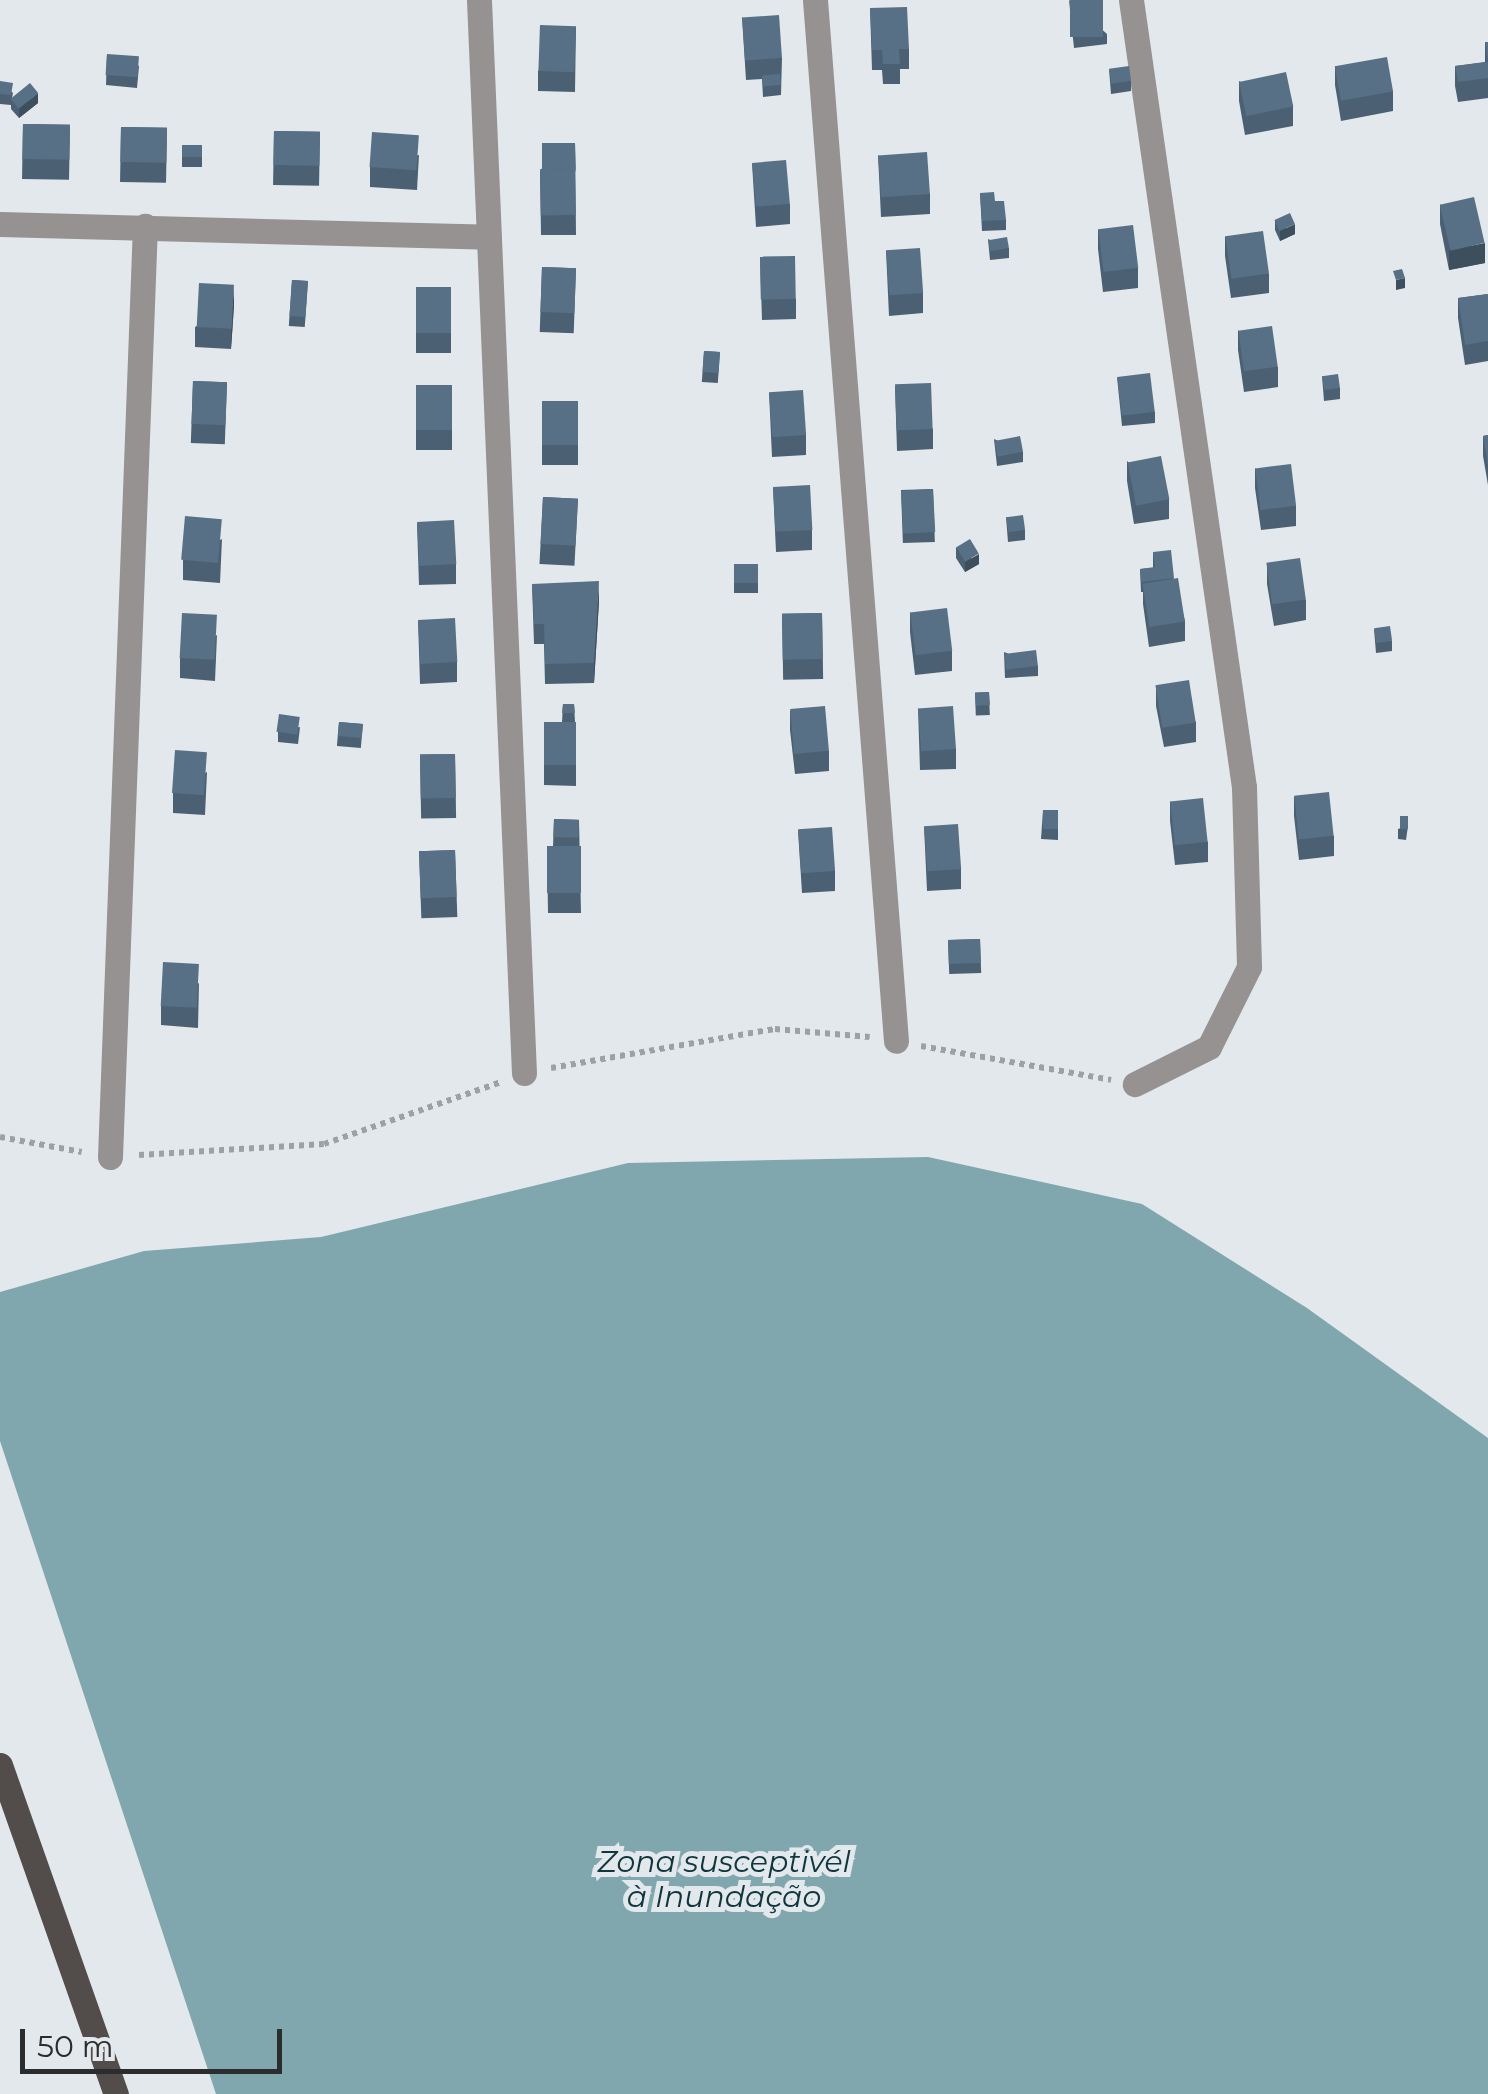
<!DOCTYPE html>
<meta charset="utf-8">
<style>
body{margin:0}
#map{position:relative;width:1488px;height:2094px;overflow:hidden;background:#e3e8ed;font-family:Montserrat,sans-serif}
div>[style]{position:absolute}
[style*='--x']{left:calc(var(--x)*1px);top:calc(var(--y)*1px);width:calc(var(--w)*1px);rotate:calc(var(--a)*1deg)}
.water>*{inset:0;background:#80a7ae}
.path>*{height:6px;margin-top:-3px;transform-origin:0;background:repeating-linear-gradient(90deg,#9da0a4 0 5px,transparent 0 10px)}
.minor>*{height:25px;margin:-12.5px;padding:0 12.5px;transform-origin:12.5px;border-radius:12.5px;background:#959291}
.major>*{height:25px;margin:-12.5px;padding:0 12.5px;transform-origin:12.5px;border-radius:12.5px;background:#524d4b}
.wall>*{inset:0;background:#4b6072;transform-origin:0 0}
.shaded-wall>*{inset:0;background:#3d4e5d}
.building>*{inset:0;background:#577085;transform-origin:0 0}
span{translate:-50% -50%;white-space:nowrap;text-align:center;line-height:1.15;-webkit-text-stroke:10px #e3e8ed;paint-order:stroke}
.water-label{font-size:30px;color:#0e363c;font-style:italic}
.scale{position:absolute;left:20px;top:2029px;width:262px;height:45px;box-sizing:border-box;border:5px solid #2a2c2e;border-top:0;padding-left:12px;font-size:30px;line-height:35px;white-space:nowrap;color:#2a2c2e;-webkit-text-stroke:8px #e3e8ed;paint-order:stroke}
</style>
<div id="map">
<div class="water">
<i style="clip-path:polygon(928px 1157px,1142px 1204px,1307px 1308px,1488px 1438px,1488px 2094px,216px 2094px,0 1441px,0 1292px,144px 1251px,321px 1237px,628px 1163px)"></i>
</div>
<div class="path">
<i style="--x:921;--y:1046;--w:193;--a:10.1"></i>
<i style="--x:551;--y:1068;--w:227;--a:-9.9"></i>
<i style="--x:775;--y:1029;--w:95;--a:4.8"></i>
<i style="--x:0;--y:1137;--w:83;--a:10.4"></i>
<i style="--x:139;--y:1155;--w:185;--a:-3.4"></i>
<i style="--x:324;--y:1144;--w:188;--a:-19.3"></i>
</div>
<div class="minor">
<i style="--x:479;--y:0;--w:1074;--a:87.6"></i>
<i style="--x:815;--y:0;--w:1044;--a:85.55"></i>
<i style="--x:1131;--y:0;--w:795;--a:81.83"></i>
<i style="--x:1244;--y:787;--w:180;--a:88.4"></i>
<i style="--x:1249;--y:967;--w:89;--a:116.6"></i>
<i style="--x:1209;--y:1047;--w:83;--a:153.4"></i>
<i style="--x:0;--y:224;--w:489;--a:1.5"></i>
<i style="--x:110;--y:1157;--w:932;--a:-87.85"></i>
</div>
<div class="major">
<i style="--x:0;--y:1765;--w:349;--a:70.6"></i>
</div>
<div class="wall">
<i style="clip-path:polygon(1069px 0,1107px 34px,1107px 44px,1074px 48px)"></i>
<i style="clip-path:polygon(870px 8px,909px 49px,909px 69px,900px 69px,900px 84px,883px 84px,882px 70px,872px 70px)"></i>
<i style="clip-path:polygon(742px 17px,782px 58px,781px 95px,763px 97px,762px 79px,746px 80px)"></i>
<i style="clip-path:polygon(576px 26px,575px 92px,538px 91px,538px 71px)"></i>
<i style="clip-path:polygon(1485px 42px,1488px 42px,1488px 98px,1458px 102px,1455px 86px,1455px 66px,1485px 62px)"></i>
<i style="clip-path:polygon(107px 54px,139px 66px,137px 88px,106px 85px)"></i>
<i style="clip-path:polygon(1335px 66px,1393px 91px,1393px 111px,1341px 121px,1335px 85px)"></i>
<i style="clip-path:polygon(1109px 69px,1131px 81px,1131px 91px,1111px 94px)"></i>
<i style="clip-path:polygon(0 81px,13px 93px,12px 98px,38px 103px,19px 118px,11px 109px,11px 102px,11px 105px,0 104px)"></i>
<i style="clip-path:polygon(1239px 81px,1293px 106px,1293px 126px,1245px 135px,1239px 101px)"></i>
<i style="left:23px;top:124px;width:47px;height:55px;rotate:1deg"></i>
<i style="left:121px;top:127px;width:46px;height:55px;rotate:1deg"></i>
<i style="left:274px;top:131px;width:46px;height:54px;rotate:1deg"></i>
<i style="clip-path:polygon(575px 143px,576px 235px,541px 235px,540px 170px)"></i>
<i style="left:182px;top:145px;width:20px;height:22px"></i>
<i style="clip-path:polygon(419px 155px,417px 190px,370px 187px,370px 167px)"></i>
<i style="clip-path:polygon(878px 155px,930px 194px,930px 214px,881px 217px)"></i>
<i style="clip-path:polygon(752px 163px,790px 204px,790px 224px,756px 227px)"></i>
<i style="clip-path:polygon(980px 193px,995px 201px,1006px 220px,1006px 230px,982px 231px)"></i>
<i style="clip-path:polygon(1440px 204px,1485px 263px,1449px 270px,1440px 224px)"></i>
<i style="clip-path:polygon(1275px 220px,1295px 234px,1280px 241px,1275px 230px)"></i>
<i style="clip-path:polygon(1098px 229px,1138px 268px,1138px 288px,1103px 292px,1098px 249px)"></i>
<i style="clip-path:polygon(1225px 236px,1269px 274px,1269px 293px,1231px 298px,1225px 256px)"></i>
<i style="clip-path:polygon(988px 239px,1009px 248px,1009px 258px,990px 260px)"></i>
<i style="clip-path:polygon(886px 250px,923px 293px,923px 313px,889px 316px)"></i>
<i style="clip-path:polygon(760px 258px,796px 299px,796px 319px,762px 320px)"></i>
<i style="left:542px;top:267px;width:34px;height:65px;rotate:2deg"></i>
<i style="left:292px;top:280px;width:16px;height:46px;rotate:4deg"></i>
<i style="left:416px;top:287px;width:35px;height:66px"></i>
<i style="clip-path:polygon(1488px 294px,1488px 361px,1465px 365px,1458px 318px,1458px 298px)"></i>
<i style="clip-path:polygon(234px 305px,231px 349px,195px 347px,195px 327px)"></i>
<i style="clip-path:polygon(1238px 330px,1278px 367px,1278px 387px,1244px 392px,1238px 350px)"></i>
<i style="left:704px;top:351px;width:16px;height:31px;rotate:4deg"></i>
<i style="clip-path:polygon(1322px 376px,1340px 388px,1340px 399px,1324px 401px)"></i>
<i style="clip-path:polygon(1117px 377px,1155px 412px,1155px 423px,1122px 426px)"></i>
<i style="left:193px;top:381px;width:34px;height:62px;rotate:2deg"></i>
<i style="left:416px;top:385px;width:36px;height:65px"></i>
<i style="clip-path:polygon(895px 386px,933px 429px,933px 449px,897px 451px)"></i>
<i style="clip-path:polygon(769px 392px,806px 435px,806px 455px,772px 457px)"></i>
<i style="left:542px;top:401px;width:36px;height:64px"></i>
<i style="clip-path:polygon(1488px 435px,1488px 485px,1483px 456px,1483px 436px)"></i>
<i style="clip-path:polygon(994px 439px,1023px 452px,1023px 462px,997px 466px)"></i>
<i style="clip-path:polygon(1127px 461px,1169px 499px,1169px 519px,1134px 524px,1127px 481px)"></i>
<i style="clip-path:polygon(1255px 468px,1296px 506px,1296px 526px,1261px 530px,1255px 488px)"></i>
<i style="clip-path:polygon(773px 487px,812px 530px,812px 550px,776px 552px)"></i>
<i style="left:933px;top:489px;width:53px;height:32px;rotate:88deg"></i>
<i style="left:543px;top:497px;width:35px;height:67px;rotate:3deg"></i>
<i style="clip-path:polygon(1006px 517px,1025px 530px,1025px 540px,1008px 542px)"></i>
<i style="clip-path:polygon(417px 523px,456px 564px,456px 584px,419px 585px)"></i>
<i style="clip-path:polygon(222px 539px,220px 583px,183px 580px,183px 560px)"></i>
<i style="clip-path:polygon(956px 547px,979px 564px,965px 572px,956px 558px)"></i>
<i style="clip-path:polygon(1153px 552px,1174px 579px,1185px 621px,1185px 641px,1149px 647px,1143px 604px,1143px 592px,1141px 592px,1140px 569px,1153px 568px)"></i>
<i style="left:734px;top:564px;width:24px;height:29px"></i>
<i style="clip-path:polygon(1267px 564px,1306px 600px,1306px 620px,1274px 626px,1267px 584px)"></i>
<i style="clip-path:polygon(532px 584px,599px 601px,594px 683px,545px 684px,544px 644px,534px 644px)"></i>
<i style="clip-path:polygon(910px 612px,952px 651px,952px 671px,915px 675px,910px 632px)"></i>
<i style="left:822px;top:613px;width:66px;height:40px;rotate:89deg"></i>
<i style="clip-path:polygon(418px 620px,457px 662px,457px 682px,420px 684px)"></i>
<i style="clip-path:polygon(1374px 629px,1392px 641px,1392px 651px,1376px 653px)"></i>
<i style="clip-path:polygon(217px 635px,215px 681px,180px 678px,180px 658px)"></i>
<i style="clip-path:polygon(1004px 652px,1038px 666px,1038px 676px,1005px 678px)"></i>
<i style="clip-path:polygon(1156px 686px,1196px 722px,1196px 742px,1164px 747px,1156px 706px)"></i>
<i style="left:989px;top:692px;width:23px;height:14px;rotate:88deg"></i>
<i style="clip-path:polygon(563px 704px,574px 704px,575px 722px,576px 722px,576px 786px,544px 785px,544px 722px,562px 722px)"></i>
<i style="clip-path:polygon(918px 708px,956px 749px,956px 769px,920px 770px)"></i>
<i style="clip-path:polygon(790px 710px,829px 751px,829px 771px,795px 774px,790px 730px)"></i>
<i style="left:339px;top:722px;width:24px;height:24px;rotate:5deg"></i>
<i style="clip-path:polygon(300px 727px,298px 744px,278px 742px,278px 732px)"></i>
<i style="left:455px;top:754px;width:64px;height:35px;rotate:89deg"></i>
<i style="clip-path:polygon(207px 772px,205px 815px,173px 813px,173px 793px)"></i>
<i style="clip-path:polygon(1294px 796px,1334px 836px,1334px 856px,1299px 860px,1294px 816px)"></i>
<i style="clip-path:polygon(1170px 801px,1208px 842px,1208px 862px,1175px 865px,1170px 821px)"></i>
<i style="clip-path:polygon(1043px 810px,1058px 810px,1058px 840px,1041px 839px)"></i>
<i style="clip-path:polygon(554px 819px,579px 820px,581px 913px,548px 913px,547px 847px,553px 847px)"></i>
<i style="clip-path:polygon(924px 826px,961px 869px,961px 889px,927px 891px)"></i>
<i style="clip-path:polygon(1408px 826px,1406px 840px,1398px 839px,1398px 829px)"></i>
<i style="clip-path:polygon(798px 830px,835px 871px,835px 891px,802px 893px)"></i>
<i style="left:455px;top:850px;width:67px;height:36px;rotate:88deg"></i>
<i style="left:980px;top:939px;width:34px;height:32px;rotate:88deg"></i>
<i style="clip-path:polygon(199px 983px,198px 1028px,161px 1025px,161px 1006px)"></i>
</div>
<div class="shaded-wall">
<i style="clip-path:polygon(38px 93px,38px 103px,19px 118px,19px 108px)"></i>
<i style="clip-path:polygon(1295px 224px,1295px 234px,1280px 241px,1280px 231px)"></i>
<i style="clip-path:polygon(1485px 243px,1485px 263px,1449px 270px,1449px 250px)"></i>
<i style="clip-path:polygon(1405px 278px,1405px 288px,1396px 290px,1396px 280px)"></i>
<i style="clip-path:polygon(234px 285px,234px 305px,231px 349px,231px 329px)"></i>
<i style="clip-path:polygon(979px 554px,979px 564px,965px 572px,965px 562px)"></i>
<i style="clip-path:polygon(599px 581px,599px 601px,594px 683px,594px 663px)"></i>
</div>
<div class="building">
<i style="left:1070px;top:0;width:33px;height:37px"></i>
<i style="clip-path:polygon(907px 7px,909px 49px,899px 49px,900px 64px,883px 64px,882px 50px,872px 50px,870px 8px)"></i>
<i style="left:779px;top:15px;width:43px;height:37px;rotate:86deg"></i>
<i style="left:540px;top:25px;width:36px;height:46px;rotate:2deg"></i>
<i style="clip-path:polygon(1485px 42px,1488px 42px,1488px 78px,1458px 82px,1455px 66px,1488px 62px)"></i>
<i style="left:107px;top:54px;width:32px;height:21px;rotate:4deg"></i>
<i style="left:1387px;top:57px;width:35px;height:53px;rotate:80deg"></i>
<i style="left:1129px;top:66px;width:15px;height:20px;rotate:82deg"></i>
<i style="left:1286px;top:72px;width:35px;height:48px;rotate:78deg"></i>
<i style="left:780px;top:74px;width:11px;height:18px;rotate:85deg"></i>
<i style="clip-path:polygon(0 81px,13px 83px,11px 95px,0 94px)"></i>
<i style="left:30px;top:83px;width:13px;height:25px;rotate:51deg"></i>
<i style="left:23px;top:124px;width:47px;height:35px;rotate:1deg"></i>
<i style="left:121px;top:127px;width:46px;height:35px;rotate:1deg"></i>
<i style="left:274px;top:131px;width:46px;height:34px;rotate:1deg"></i>
<i style="left:372px;top:132px;width:47px;height:35px;rotate:4deg"></i>
<i style="clip-path:polygon(542px 143px,575px 143px,576px 173px,575px 169px,542px 170px)"></i>
<i style="left:182px;top:145px;width:20px;height:12px"></i>
<i style="left:927px;top:152px;width:42px;height:49px;rotate:86deg"></i>
<i style="left:786px;top:160px;width:44px;height:34px;rotate:85deg"></i>
<i style="left:575px;top:169px;width:46px;height:35px;rotate:89deg"></i>
<i style="clip-path:polygon(994px 192px,995px 201px,1004px 201px,1006px 220px,982px 221px,980px 193px)"></i>
<i style="left:1474px;top:197px;width:47px;height:35px;rotate:77deg"></i>
<i style="left:1290px;top:213px;width:12px;height:17px;rotate:66deg"></i>
<i style="left:1133px;top:225px;width:43px;height:35px;rotate:83deg"></i>
<i style="left:1263px;top:231px;width:43px;height:38px;rotate:82deg"></i>
<i style="left:1007px;top:237px;width:11px;height:19px;rotate:80deg"></i>
<i style="left:920px;top:248px;width:45px;height:34px;rotate:86deg"></i>
<i style="left:795px;top:256px;width:43px;height:35px;rotate:89deg"></i>
<i style="left:542px;top:267px;width:34px;height:45px;rotate:2deg"></i>
<i style="clip-path:polygon(1402px 269px,1405px 278px,1396px 280px,1393px 271px)"></i>
<i style="left:292px;top:280px;width:16px;height:36px;rotate:4deg"></i>
<i style="left:199px;top:283px;width:35px;height:44px;rotate:3deg"></i>
<i style="left:416px;top:287px;width:35px;height:46px"></i>
<i style="clip-path:polygon(1488px 294px,1488px 341px,1465px 345px,1458px 298px)"></i>
<i style="left:1272px;top:326px;width:41px;height:34px;rotate:82deg"></i>
<i style="left:704px;top:351px;width:16px;height:21px;rotate:4deg"></i>
<i style="left:1150px;top:373px;width:39px;height:33px;rotate:83deg"></i>
<i style="left:1338px;top:374px;width:14px;height:16px;rotate:82deg"></i>
<i style="left:193px;top:381px;width:34px;height:43px;rotate:2deg"></i>
<i style="left:931px;top:383px;width:46px;height:36px;rotate:88deg"></i>
<i style="left:416px;top:385px;width:36px;height:45px"></i>
<i style="left:803px;top:390px;width:45px;height:34px;rotate:86deg"></i>
<i style="left:542px;top:401px;width:36px;height:44px"></i>
<i style="clip-path:polygon(1488px 435px,1488px 465px,1483px 436px)"></i>
<i style="left:1020px;top:436px;width:16px;height:26px;rotate:79deg"></i>
<i style="left:1161px;top:456px;width:44px;height:34px;rotate:79deg"></i>
<i style="left:1291px;top:464px;width:42px;height:36px;rotate:83deg"></i>
<i style="left:810px;top:485px;width:45px;height:37px;rotate:87deg"></i>
<i style="left:933px;top:489px;width:43px;height:32px;rotate:87deg"></i>
<i style="left:543px;top:497px;width:35px;height:47px;rotate:3deg"></i>
<i style="left:1023px;top:515px;width:15px;height:17px;rotate:82deg"></i>
<i style="left:185px;top:516px;width:37px;height:44px;rotate:5deg"></i>
<i style="left:454px;top:520px;width:44px;height:37px;rotate:87deg"></i>
<i style="left:970px;top:539px;width:17px;height:16px;rotate:59deg"></i>
<i style="clip-path:polygon(1171px 550px,1174px 578px,1141px 582px,1140px 569px,1155px 567px,1153px 552px)"></i>
<i style="left:1300px;top:558px;width:42px;height:34px;rotate:82deg"></i>
<i style="left:734px;top:564px;width:24px;height:19px"></i>
<i style="left:1178px;top:578px;width:44px;height:36px;rotate:81deg"></i>
<i style="clip-path:polygon(599px 581px,594px 663px,545px 664px,544px 624px,534px 624px,532px 584px)"></i>
<i style="left:947px;top:608px;width:43px;height:37px;rotate:83deg"></i>
<i style="left:182px;top:613px;width:35px;height:45px;rotate:3deg"></i>
<i style="left:822px;top:613px;width:46px;height:40px;rotate:89deg"></i>
<i style="left:455px;top:618px;width:44px;height:37px;rotate:87deg"></i>
<i style="left:1390px;top:626px;width:15px;height:16px;rotate:82deg"></i>
<i style="left:1036px;top:650px;width:16px;height:32px;rotate:83deg"></i>
<i style="left:1189px;top:680px;width:43px;height:34px;rotate:81deg"></i>
<i style="left:989px;top:692px;width:13px;height:14px;rotate:86deg"></i>
<i style="clip-path:polygon(563px 704px,574px 704px,575px 713px,562px 713px)"></i>
<i style="left:825px;top:706px;width:45px;height:35px;rotate:85deg"></i>
<i style="left:953px;top:706px;width:43px;height:35px;rotate:86deg"></i>
<i style="left:279px;top:714px;width:21px;height:18px;rotate:8deg"></i>
<i style="left:339px;top:722px;width:24px;height:14px;rotate:5deg"></i>
<i style="left:544px;top:722px;width:32px;height:43px"></i>
<i style="left:175px;top:750px;width:32px;height:43px;rotate:4deg"></i>
<i style="left:455px;top:754px;width:44px;height:35px;rotate:89deg"></i>
<i style="left:1329px;top:792px;width:44px;height:35px;rotate:84deg"></i>
<i style="left:1203px;top:798px;width:44px;height:33px;rotate:84deg"></i>
<i style="left:1043px;top:810px;width:15px;height:19px"></i>
<i style="left:1400px;top:816px;width:8px;height:13px"></i>
<i style="left:554px;top:819px;width:25px;height:18px;rotate:2deg"></i>
<i style="left:958px;top:824px;width:45px;height:34px;rotate:86deg"></i>
<i style="left:832px;top:827px;width:44px;height:34px;rotate:86deg"></i>
<i style="left:581px;top:846px;width:47px;height:34px;rotate:90deg"></i>
<i style="left:455px;top:850px;width:47px;height:36px;rotate:88deg"></i>
<i style="left:980px;top:939px;width:24px;height:32px;rotate:88deg"></i>
<i style="left:163px;top:962px;width:36px;height:44px;rotate:3deg"></i>
</div>
<div class="water-label">
<span style="left:724px;top:1879px">Zona susceptivél<br>à Inundação</span>
</div>
<div class="scale">50 m</div>
</div>
